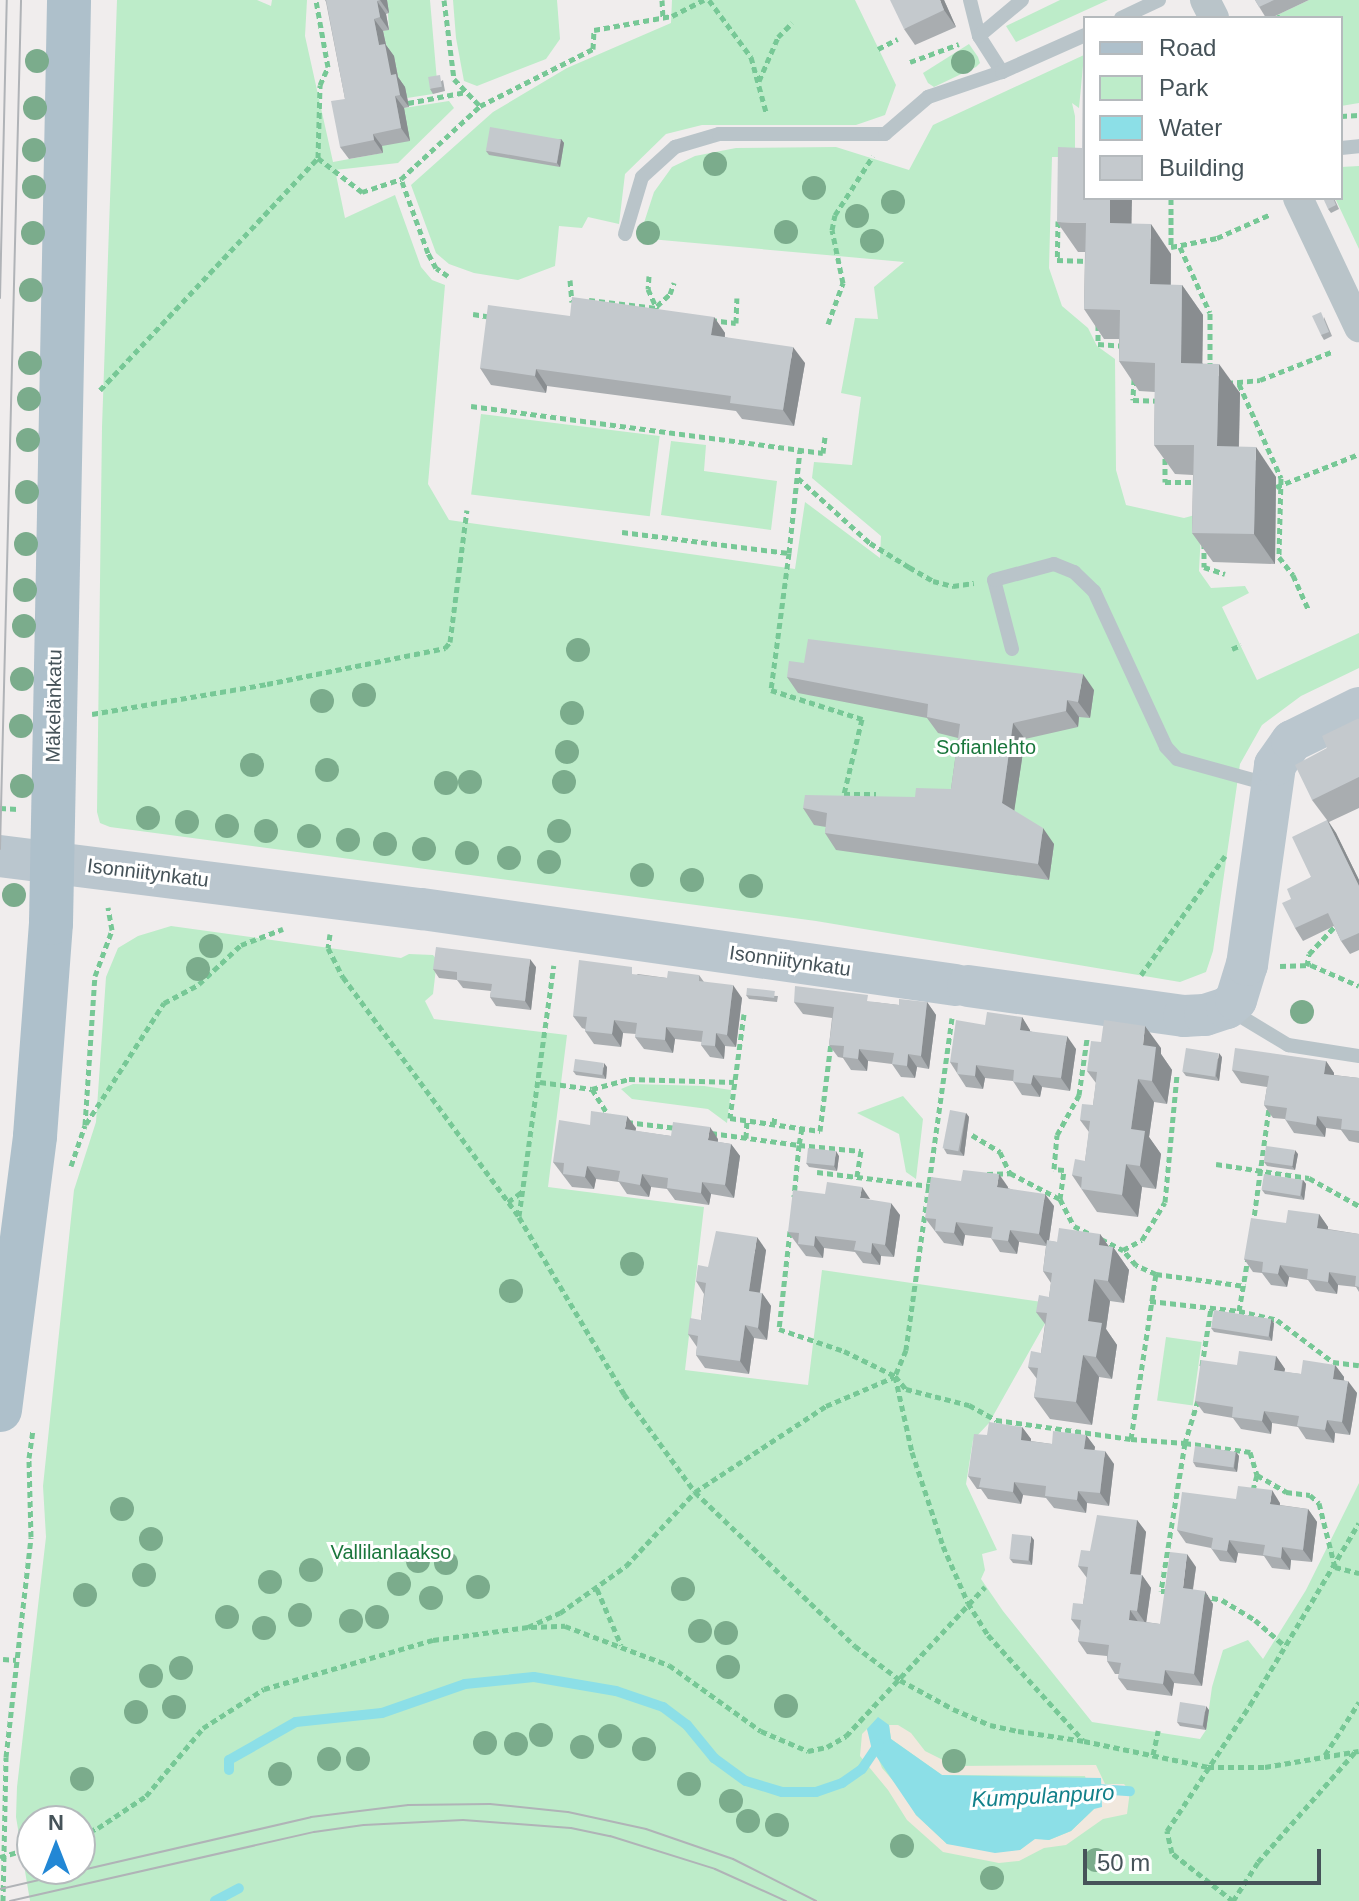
<!DOCTYPE html>
<meta charset="utf-8">
<style>
body{margin:0}
#map{position:relative;width:1359px;height:1901px;overflow:hidden;background:#f0eded;font-family:Helvetica,sans-serif}
div>[style]{position:absolute}
[style*='--x']{left:calc(var(--x)*1px);top:calc(var(--y)*1px);width:calc(var(--w)*1px);rotate:calc(var(--a)*1deg)}
.green>*{inset:0;background:#bdecc9;transform-origin:0 0}
.sand>*{inset:0;background:#f1e8de}
.water>*{inset:0;background:#8cdfe7}
.stream>*{height:10px;margin:-5px;padding:0 5px;transform-origin:5px;border-radius:5px;background:#8cdfe7}
.path>*{height:5px;margin-top:-2.5px;transform-origin:0;background:repeating-linear-gradient(90deg,#77c896 0 6px,transparent 0 10px)}
.lane>*{height:14px;margin:-7px;padding:0 7px;transform-origin:7px;border-radius:7px;background:#b9c4c9}
.street>*{height:30px;margin:-15px;padding:0 15px;transform-origin:15px;border-radius:15px;background:#b9c4c9}
.secondary>*{height:42px;margin:-21px;padding:0 21px;transform-origin:21px;border-radius:21px;background:#bac6ce}
.primary>*{height:44px;margin:-22px;padding:0 22px;transform-origin:22px;border-radius:22px;background:#aec0cb}
.tram>*{height:2px;margin:-1px;padding:0 1px;transform-origin:1px;border-radius:1px;background:#b0b3b7}
.trees>*{width:24px;height:24px;margin:-12px;border-radius:50%;background:#7bac8c}
.wall>*{inset:0;background:#a9adb0}
.shaded-wall>*{inset:0;background:#898d90}
.building>*{inset:0;background:#c4c9cd;transform-origin:0 0}
span{translate:-50% -50%;white-space:nowrap;text-align:center;line-height:1.15;-webkit-text-stroke:6px #fff;paint-order:stroke}
.street-label{font-size:20px;color:#465359}
.park-label{font-size:20px;color:#1b773d}
.water-label{font-size:22px;color:#13808a;font-style:italic}
.legend{position:absolute;left:1083px;top:16px;width:260px;height:184px;box-sizing:border-box;background:#fff;border:2px solid #b5babd;margin:0;padding:10px 14px;list-style:none;font-size:24px;color:#465359}
.legend li{display:flex;align-items:center;gap:16px;height:40px}
.legend b{width:40px;border:2px solid #b5babd}
.north{position:absolute;left:16px;top:1805px;width:80px;height:80px;box-sizing:border-box;background:#fff;border:2px solid #b5babd;border-radius:50%;rotate:0deg;font-size:22px;font-weight:700;line-height:32px;text-align:center;color:#465359}
.north::after{content:'';display:block;margin:auto;width:28px;height:36px;background:#2287d5;clip-path:polygon(50% 0,100% 100%,50% 72%,0 100%)}
.scale{position:absolute;left:1083px;top:1849px;width:238px;height:36px;box-sizing:border-box;border:4px solid #465359;border-top:0;padding-left:10px;font-size:24px;line-height:28px;white-space:nowrap;color:#465359;-webkit-text-stroke:6px #fff;paint-order:stroke}
</style>
<div id="map">
<div class="green">
<i style="clip-path:polygon(117px 0,257px 0,271px 6px,272px 0,307px 0,305px 36px,333px 162px,382px 153px,382px 146px,404px 108px,449px 101px,454px 108px,398px 163px,335px 170px,345px 218px,395px 195px,421px 267px,432px 280px,445px 285px,428px 484px,449px 520px,795px 569px,805px 502px,880px 558px,881px 536px,812px 478px,814px 462px,852px 465px,861px 397px,841px 393px,855px 318px,878px 319px,874px 287px,904px 262px,639px 238px,654px 192px,672px 167px,695px 156px,736px 148px,836px 147px,909px 170px,933px 125px,1084px 55px,1079px 108px,1072px 103px,1075px 116px,1075px 157px,1052px 157px,1049px 268px,1062px 306px,1088px 328px,1097px 346px,1115px 359px,1116px 470px,1126px 505px,1184px 518px,1202px 513px,1199px 571px,1211px 588px,1245px 586px,1249px 593px,1222px 607px,1257px 680px,1359px 633px,1359px 668px,1301px 696px,1262px 725px,1240px 764px,1213px 951px,1206px 972px,1180px 982px,816px 921px,110px 827px,100px 823px,97px 812px,102px 427px)"></i>
<i style="clip-path:polygon(387px 0,430px 0,437px 81px,433px 94px,407px 98px,400px 88px,394px 57px,388px 57px,383px 31px,389px 29px)"></i>
<i style="clip-path:polygon(453px 0,557px 0,560px 39px,546px 59px,477px 86px,464px 81px,456px 38px)"></i>
<i style="clip-path:polygon(672px 0,855px 0,896px 85px,885px 115px,856px 125px,702px 125px,666px 134px,625px 174px,619px 224px,588px 217px,582px 228px,559px 226px,555px 266px,518px 280px,474px 273px,449px 264px,436px 253px,411px 185px,493px 112px,567px 68px,671px 23px)"></i>
<i style="clip-path:polygon(1060px 0,1108px 0,1016px 42px,1006px 26px)"></i>
<i style="clip-path:polygon(1309px 0,1359px 0,1359px 103px,1341px 106px,1341px 18px,1271px 18px)"></i>
<i style="clip-path:polygon(969px 44px,978px 57px,980px 63px,976px 67px,934px 87px,928px 83px,923px 73px)"></i>
<i style="clip-path:polygon(1359px 166px,1359px 249px,1335px 198px,1341px 198px,1341px 167px)"></i>
<i style="left:481px;top:414px;width:180px;height:81px;rotate:7deg"></i>
<i style="clip-path:polygon(671px 441px,706px 445px,704px 471px,777px 481px,771px 530px,661px 515px)"></i>
<i style="clip-path:polygon(evenodd,171px 926px,401px 958px,409px 954px,433px 955px,437px 960px,433px 994px,425px 1001px,434px 1019px,567px 1035px,548px 1187px,704px 1207px,685px 1370px,808px 1385px,822px 1270px,1056px 1304px,989px 1423px,973px 1440px,966px 1484px,997px 1550px,982px 1554px,985px 1570px,981px 1579px,1003px 1611px,1092px 1722px,1200px 1739px,1206px 1730px,1212px 1687px,1223px 1650px,1248px 1640px,1263px 1659px,1306px 1590px,1359px 1483px,1359px 1901px,30px 1901px,16px 1817px,17px 1787px,46px 1537px,43px 1486px,74px 1190px,96px 1122px,106px 977px,118px 948px,138px 936px,171px 926px,32px 1821px,80px 1821px,80px 1869px,32px 1869px,32px 1821px)"></i>
<i style="clip-path:polygon(633px 1084px,704px 1086px,731px 1090px,727px 1123px,708px 1109px,632px 1099px,621px 1089px)"></i>
<i style="clip-path:polygon(903px 1096px,923px 1119px,916px 1179px,906px 1172px,899px 1134px,857px 1113px)"></i>
<i style="left:1166px;top:1337px;width:36px;height:64px;rotate:8deg"></i>
</div>
<div class="sand">
<i style="clip-path:polygon(889px 1725px,898px 1725px,911px 1733px,925px 1751px,955px 1766px,1096px 1765px,1105px 1784px,1124px 1784px,1130px 1791px,1127px 1814px,1103px 1819px,1066px 1845px,1044px 1848px,1019px 1861px,999px 1863px,943px 1852px,907px 1820px,888px 1790px,860px 1756px,862px 1734px,867px 1729px,882px 1768px,902px 1791px,916px 1815px,947px 1844px,1020px 1850px,1035px 1838px,1049px 1840px,1071px 1831px,1094px 1809px,1085px 1776px,942px 1775px,891px 1739px)"></i>
</div>
<div class="water">
<i style="clip-path:polygon(878px 1717px,889px 1725px,891px 1739px,942px 1775px,1101px 1778px,1102px 1807px,1094px 1809px,1071px 1831px,1049px 1840px,1035px 1839px,1020px 1850px,995px 1853px,947px 1844px,916px 1815px,872px 1750px,867px 1729px)"></i>
</div>
<div class="stream">
<i style="--x:229;--y:1770;--w:10;--a:-90"></i>
<i style="--x:229;--y:1760;--w:77;--a:-29.6"></i>
<i style="--x:296;--y:1722;--w:86;--a:-6"></i>
<i style="--x:382;--y:1713;--w:88;--a:-19.3"></i>
<i style="--x:465;--y:1684;--w:69;--a:-5.8"></i>
<i style="--x:534;--y:1677;--w:83;--a:9.7"></i>
<i style="--x:616;--y:1691;--w:50;--a:18.8"></i>
<i style="--x:663;--y:1707;--w:30;--a:37"></i>
<i style="--x:687;--y:1725;--w:43;--a:50.7"></i>
<i style="--x:714;--y:1758;--w:39;--a:36"></i>
<i style="--x:746;--y:1781;--w:38;--a:17"></i>
<i style="--x:782;--y:1792;--w:34;--a:0"></i>
<i style="--x:816;--y:1792;--w:28;--a:-19"></i>
<i style="--x:842;--y:1783;--w:24;--a:-35"></i>
<i style="--x:862;--y:1769;--w:30;--a:-56"></i>
<i style="--x:1086;--y:1792;--w:12;--a:-14"></i>
<i style="--x:1098;--y:1789;--w:32;--a:4"></i>
<i style="--x:215;--y:1901;--w:27;--a:-28"></i>
</div>
<div class="path">
<i style="--x:444;--y:0;--w:80;--a:82.8"></i>
<i style="--x:454;--y:79;--w:37;--a:46"></i>
<i style="--x:480;--y:106;--w:127;--a:-26.8"></i>
<i style="--x:593;--y:49;--w:19;--a:-87"></i>
<i style="--x:594;--y:30;--w:79;--a:-10.2"></i>
<i style="--x:672;--y:16;--w:36;--a:-27"></i>
<i style="--x:662;--y:0;--w:19;--a:87"></i>
<i style="--x:709;--y:0;--w:71;--a:53.6"></i>
<i style="--x:751;--y:57;--w:57;--a:74.7"></i>
<i style="--x:1277;--y:15;--w:3;--a:72"></i>
<i style="--x:878;--y:49;--w:22;--a:-27"></i>
<i style="--x:910;--y:62;--w:52;--a:-20.2"></i>
<i style="--x:759;--y:81;--w:48;--a:-66.6"></i>
<i style="--x:778;--y:37;--w:20;--a:-45"></i>
<i style="--x:408;--y:103;--w:59;--a:-10.7"></i>
<i style="--x:1341;--y:116;--w:18;--a:-3"></i>
<i style="--x:318;--y:158;--w:56;--a:37.7"></i>
<i style="--x:362;--y:192;--w:41;--a:-18.4"></i>
<i style="--x:1171;--y:198;--w:49;--a:90"></i>
<i style="--x:1171;--y:247;--w:47;--a:-11.1"></i>
<i style="--x:1217;--y:238;--w:59;--a:-24"></i>
<i style="--x:1058;--y:221;--w:39;--a:91"></i>
<i style="--x:1057;--y:260;--w:31;--a:2"></i>
<i style="--x:1180;--y:247;--w:72;--a:65.6"></i>
<i style="--x:1210;--y:313;--w:57;--a:90"></i>
<i style="--x:448;--y:276;--w:14;--a:-146"></i>
<i style="--x:436;--y:268;--w:17;--a:-118"></i>
<i style="--x:428;--y:253;--w:79;--a:-110"></i>
<i style="--x:401;--y:179;--w:108;--a:-42.7"></i>
<i style="--x:649;--y:276;--w:13;--a:94"></i>
<i style="--x:648;--y:289;--w:22;--a:66"></i>
<i style="--x:570;--y:280;--w:22;--a:85"></i>
<i style="--x:589;--y:300;--w:68;--a:6.7"></i>
<i style="--x:657;--y:306;--w:18;--a:-43"></i>
<i style="--x:670;--y:294;--w:12;--a:-70"></i>
<i style="--x:473;--y:314;--w:19;--a:9"></i>
<i style="--x:711;--y:320;--w:25;--a:7"></i>
<i style="--x:736;--y:323;--w:25;--a:-88"></i>
<i style="--x:828;--y:324;--w:44;--a:-69.9"></i>
<i style="--x:843;--y:283;--w:54;--a:-101.7"></i>
<i style="--x:832;--y:230;--w:15;--a:-79"></i>
<i style="--x:835;--y:215;--w:70;--a:-57.2"></i>
<i style="--x:1098;--y:325;--w:19;--a:90"></i>
<i style="--x:1098;--y:344;--w:27;--a:4"></i>
<i style="--x:1134;--y:379;--w:21;--a:93"></i>
<i style="--x:1133;--y:400;--w:25;--a:2"></i>
<i style="--x:1227;--y:383;--w:33;--a:-5"></i>
<i style="--x:1260;--y:380;--w:79;--a:-21.4"></i>
<i style="--x:1239;--y:384;--w:103;--a:65.9"></i>
<i style="--x:1281;--y:478;--w:79;--a:91.5"></i>
<i style="--x:1279;--y:557;--w:23;--a:52"></i>
<i style="--x:1293;--y:575;--w:39;--a:66"></i>
<i style="--x:100;--y:390;--w:318;--a:-46.8"></i>
<i style="--x:318;--y:158;--w:73;--a:-88.4"></i>
<i style="--x:320;--y:85;--w:20;--a:-66"></i>
<i style="--x:328;--y:67;--w:68;--a:-100.2"></i>
<i style="--x:471;--y:406;--w:355;--a:7.6"></i>
<i style="--x:823;--y:453;--w:16;--a:-83"></i>
<i style="--x:1165;--y:458;--w:24;--a:90"></i>
<i style="--x:1165;--y:482;--w:34;--a:0"></i>
<i style="--x:798;--y:478;--w:97;--a:42.1"></i>
<i style="--x:870;--y:543;--w:46;--a:31.6"></i>
<i style="--x:909;--y:567;--w:28;--a:30"></i>
<i style="--x:933;--y:581;--w:21;--a:14"></i>
<i style="--x:953;--y:586;--w:21;--a:-8"></i>
<i style="--x:1276;--y:487;--w:89;--a:-21.7"></i>
<i style="--x:622;--y:532;--w:168;--a:7.2"></i>
<i style="--x:789;--y:553;--w:104;--a:-83.9"></i>
<i style="--x:1204;--y:543;--w:24;--a:90"></i>
<i style="--x:1204;--y:567;--w:22;--a:18"></i>
<i style="--x:789;--y:553;--w:138;--a:97.5"></i>
<i style="--x:771;--y:690;--w:96;--a:17.7"></i>
<i style="--x:862;--y:719;--w:77;--a:103.5"></i>
<i style="--x:844;--y:794;--w:32;--a:0"></i>
<i style="--x:1232;--y:649;--w:10;--a:-24"></i>
<i style="--x:92;--y:714;--w:178;--a:-9.7"></i>
<i style="--x:267;--y:684;--w:182;--a:-11.4"></i>
<i style="--x:445;--y:648;--w:8;--a:-50"></i>
<i style="--x:450;--y:642;--w:133;--a:-82.7"></i>
<i style="--x:0;--y:808;--w:18;--a:3"></i>
<i style="--x:330;--y:934;--w:14;--a:98"></i>
<i style="--x:328;--y:948;--w:33;--a:63"></i>
<i style="--x:343;--y:977;--w:298;--a:53.7"></i>
<i style="--x:519;--y:1217;--w:206;--a:59.3"></i>
<i style="--x:624;--y:1394;--w:121;--a:54.1"></i>
<i style="--x:695;--y:1492;--w:222;--a:43.9"></i>
<i style="--x:855;--y:1646;--w:56;--a:37.1"></i>
<i style="--x:900;--y:1680;--w:60;--a:28.7"></i>
<i style="--x:953;--y:1709;--w:40;--a:23.4"></i>
<i style="--x:990;--y:1725;--w:29;--a:12"></i>
<i style="--x:1018;--y:1731;--w:67;--a:8.6"></i>
<i style="--x:1084;--y:1741;--w:127;--a:11.8"></i>
<i style="--x:1208;--y:1767;--w:57;--a:0"></i>
<i style="--x:1265;--y:1767;--w:95;--a:-9.7"></i>
<i style="--x:1280;--y:966;--w:31;--a:-2"></i>
<i style="--x:1311;--y:965;--w:52;--a:23.6"></i>
<i style="--x:1307;--y:966;--w:12;--a:-81"></i>
<i style="--x:1309;--y:954;--w:40;--a:-47"></i>
<i style="--x:1141;--y:975;--w:146;--a:-54.8"></i>
<i style="--x:744;--y:1014;--w:105;--a:97.7"></i>
<i style="--x:730;--y:1118;--w:91;--a:8.2"></i>
<i style="--x:820;--y:1131;--w:89;--a:-82.9"></i>
<i style="--x:952;--y:1018;--w:335;--a:97.9"></i>
<i style="--x:906;--y:1350;--w:28;--a:113"></i>
<i style="--x:895;--y:1376;--w:78;--a:77.4"></i>
<i style="--x:912;--y:1452;--w:99;--a:71.7"></i>
<i style="--x:943;--y:1546;--w:62;--a:66.3"></i>
<i style="--x:968;--y:1603;--w:38;--a:58"></i>
<i style="--x:988;--y:1635;--w:142;--a:47.9"></i>
<i style="--x:540;--y:1082;--w:52;--a:7.7"></i>
<i style="--x:592;--y:1089;--w:34;--a:58"></i>
<i style="--x:592;--y:1089;--w:38;--a:-15"></i>
<i style="--x:629;--y:1079;--w:105;--a:1.6"></i>
<i style="--x:627;--y:1122;--w:50;--a:6.8"></i>
<i style="--x:86;--y:1124;--w:144;--a:-57.2"></i>
<i style="--x:164;--y:1003;--w:40;--a:-28"></i>
<i style="--x:199;--y:984;--w:57;--a:-42.9"></i>
<i style="--x:241;--y:945;--w:45;--a:-20.9"></i>
<i style="--x:774;--y:1124;--w:9;--a:-84"></i>
<i style="--x:802;--y:1128;--w:17;--a:100"></i>
<i style="--x:799;--y:1145;--w:62;--a:5.5"></i>
<i style="--x:861;--y:1151;--w:26;--a:99"></i>
<i style="--x:711;--y:1133;--w:89;--a:7.8"></i>
<i style="--x:799;--y:1145;--w:52;--a:95.5"></i>
<i style="--x:972;--y:1135;--w:33;--a:31"></i>
<i style="--x:1000;--y:1152;--w:23;--a:65"></i>
<i style="--x:1010;--y:1173;--w:56;--a:27.5"></i>
<i style="--x:1060;--y:1199;--w:29;--a:-82"></i>
<i style="--x:1064;--y:1170;--w:10;--a:-174"></i>
<i style="--x:1054;--y:1169;--w:34;--a:-85"></i>
<i style="--x:1057;--y:1135;--w:46;--a:-61.2"></i>
<i style="--x:1079;--y:1095;--w:57;--a:-81.9"></i>
<i style="--x:746;--y:1138;--w:17;--a:-87"></i>
<i style="--x:1216;--y:1164;--w:94;--a:8.6"></i>
<i style="--x:1309;--y:1178;--w:57;--a:29.2"></i>
<i style="--x:71;--y:1166;--w:43;--a:-71.1"></i>
<i style="--x:85;--y:1125;--w:149;--a:-86.2"></i>
<i style="--x:95;--y:976;--w:49;--a:-69.7"></i>
<i style="--x:112;--y:930;--w:23;--a:-100"></i>
<i style="--x:817;--y:1172;--w:114;--a:7.1"></i>
<i style="--x:987;--y:1174;--w:23;--a:-2"></i>
<i style="--x:1060;--y:1199;--w:30;--a:63"></i>
<i style="--x:1074;--y:1226;--w:20;--a:27"></i>
<i style="--x:508;--y:1202;--w:19;--a:-36"></i>
<i style="--x:519;--y:1216;--w:253;--a:-82.1"></i>
<i style="--x:1253;--y:1225;--w:118;--a:-82.2"></i>
<i style="--x:790;--y:1231;--w:99;--a:96.4"></i>
<i style="--x:779;--y:1329;--w:69;--a:18.7"></i>
<i style="--x:844;--y:1351;--w:57;--a:26.1"></i>
<i style="--x:895;--y:1376;--w:17;--a:50"></i>
<i style="--x:906;--y:1389;--w:65;--a:14.3"></i>
<i style="--x:969;--y:1405;--w:31;--a:29"></i>
<i style="--x:996;--y:1420;--w:136;--a:8"></i>
<i style="--x:1131;--y:1439;--w:167;--a:-81.4"></i>
<i style="--x:1156;--y:1274;--w:22;--a:-156"></i>
<i style="--x:1136;--y:1265;--w:20;--a:-131"></i>
<i style="--x:1123;--y:1250;--w:21;--a:-28"></i>
<i style="--x:1142;--y:1240;--w:44;--a:-58.8"></i>
<i style="--x:1165;--y:1202;--w:128;--a:-84.6"></i>
<i style="--x:1101;--y:1239;--w:25;--a:27"></i>
<i style="--x:1156;--y:1274;--w:90;--a:7.7"></i>
<i style="--x:1150;--y:1301;--w:90;--a:6.4"></i>
<i style="--x:1239;--y:1311;--w:39;--a:13"></i>
<i style="--x:1277;--y:1320;--w:70;--a:36.9"></i>
<i style="--x:1333;--y:1362;--w:26;--a:7"></i>
<i style="--x:1239;--y:1311;--w:54;--a:-80.4"></i>
<i style="--x:1202;--y:1366;--w:59;--a:-81.2"></i>
<i style="--x:1198;--y:1400;--w:45;--a:106.8"></i>
<i style="--x:1185;--y:1443;--w:66;--a:7.9"></i>
<i style="--x:1250;--y:1452;--w:24;--a:73"></i>
<i style="--x:1257;--y:1475;--w:20;--a:105"></i>
<i style="--x:1131;--y:1439;--w:54;--a:4.2"></i>
<i style="--x:1185;--y:1443;--w:150;--a:99.2"></i>
<i style="--x:1161;--y:1591;--w:9;--a:0"></i>
<i style="--x:1257;--y:1475;--w:34;--a:30"></i>
<i style="--x:1286;--y:1492;--w:24;--a:7"></i>
<i style="--x:1310;--y:1495;--w:12;--a:42"></i>
<i style="--x:1319;--y:1503;--w:66;--a:76"></i>
<i style="--x:1335;--y:1567;--w:25;--a:14"></i>
<i style="--x:597;--y:1589;--w:61;--a:66.8"></i>
<i style="--x:1202;--y:1596;--w:20;--a:11"></i>
<i style="--x:1222;--y:1600;--w:39;--a:31"></i>
<i style="--x:1255;--y:1620;--w:40;--a:41"></i>
<i style="--x:531;--y:1627;--w:34;--a:-2"></i>
<i style="--x:565;--y:1626;--w:111;--a:20.6"></i>
<i style="--x:669;--y:1665;--w:113;--a:35.7"></i>
<i style="--x:761;--y:1731;--w:51;--a:23.1"></i>
<i style="--x:808;--y:1751;--w:19;--a:-12"></i>
<i style="--x:827;--y:1747;--w:22;--a:-30"></i>
<i style="--x:846;--y:1736;--w:204;--a:-47"></i>
<i style="--x:3;--y:1659;--w:13;--a:4"></i>
<i style="--x:1153;--y:1755;--w:25;--a:-78"></i>
<i style="--x:1325;--y:1755;--w:63;--a:-57.3"></i>
<i style="--x:80;--y:1835;--w:19;--a:-21"></i>
<i style="--x:98;--y:1828;--w:58;--a:-33.7"></i>
<i style="--x:146;--y:1796;--w:89;--a:-50"></i>
<i style="--x:203;--y:1728;--w:72;--a:-32.6"></i>
<i style="--x:264;--y:1689;--w:176;--a:-16.2"></i>
<i style="--x:433;--y:1640;--w:96;--a:-7.8"></i>
<i style="--x:528;--y:1627;--w:35;--a:-24"></i>
<i style="--x:560;--y:1613;--w:81;--a:-35.5"></i>
<i style="--x:626;--y:1566;--w:101;--a:-47"></i>
<i style="--x:695;--y:1492;--w:157;--a:-33.3"></i>
<i style="--x:826;--y:1406;--w:74;--a:-23.1"></i>
<i style="--x:0;--y:1857;--w:33;--a:-16"></i>
<i style="--x:3;--y:1901;--w:144;--a:-88.8"></i>
<i style="--x:6;--y:1757;--w:221;--a:-83.5"></i>
<i style="--x:31;--y:1537;--w:79;--a:-91.5"></i>
<i style="--x:29;--y:1458;--w:29;--a:-82"></i>
<i style="--x:1233;--y:1901;--w:78;--a:-141.8"></i>
<i style="--x:1172;--y:1853;--w:23;--a:-103"></i>
<i style="--x:1167;--y:1831;--w:151;--a:-56.6"></i>
<i style="--x:1250;--y:1705;--w:212;--a:-59.1"></i>
<i style="--x:1233;--y:1901;--w:46;--a:-57.3"></i>
<i style="--x:1258;--y:1862;--w:148;--a:-48.6"></i>
</div>
<div class="lane">
<i style="--x:970;--y:0;--w:37;--a:76"></i>
<i style="--x:979;--y:36;--w:43;--a:57.4"></i>
<i style="--x:1121;--y:18;--w:42;--a:-25.3"></i>
<i style="--x:979;--y:36;--w:56;--a:-39.9"></i>
<i style="--x:1341;--y:148;--w:18;--a:-6"></i>
<i style="--x:625;--y:234;--w:59;--a:-73.4"></i>
<i style="--x:642;--y:177;--w:45;--a:-42.3"></i>
<i style="--x:675;--y:147;--w:46;--a:-16.5"></i>
<i style="--x:719;--y:134;--w:166;--a:0"></i>
<i style="--x:885;--y:134;--w:57;--a:-40.7"></i>
<i style="--x:928;--y:97;--w:78;--a:-18.7"></i>
<i style="--x:1002;--y:72;--w:91;--a:-24"></i>
<i style="--x:1012;--y:649;--w:71;--a:-104.6"></i>
<i style="--x:994;--y:580;--w:62;--a:-14.9"></i>
<i style="--x:1054;--y:564;--w:22;--a:22"></i>
<i style="--x:1074;--y:572;--w:28;--a:44"></i>
<i style="--x:1094;--y:591;--w:172;--a:65.2"></i>
<i style="--x:1166;--y:747;--w:16;--a:47"></i>
<i style="--x:1177;--y:759;--w:93;--a:15.5"></i>
<i style="--x:1230;--y:1010;--w:68;--a:31.1"></i>
<i style="--x:1288;--y:1045;--w:72;--a:8.8"></i>
</div>
<div class="street">
<i style="--x:1205;--y:0;--w:20;--a:63"></i>
<i style="--x:1298;--y:198;--w:143;--a:64.7"></i>
</div>
<div class="secondary">
<i style="--x:0;--y:856;--w:425;--a:7.2"></i>
<i style="--x:422;--y:909;--w:539;--a:8.1"></i>
<i style="--x:968;--y:986;--w:218;--a:7.9"></i>
<i style="--x:1184;--y:1016;--w:21;--a:-3"></i>
<i style="--x:1205;--y:1015;--w:23;--a:-18"></i>
<i style="--x:1227;--y:1008;--w:12;--a:-42"></i>
<i style="--x:1236;--y:1000;--w:37;--a:-73"></i>
<i style="--x:1247;--y:965;--w:202;--a:-82"></i>
<i style="--x:1275;--y:765;--w:29;--a:-55"></i>
<i style="--x:1292;--y:741;--w:75;--a:-26.2"></i>
</div>
<div class="primary">
<i style="--x:0;--y:1410;--w:276;--a:-82.7"></i>
<i style="--x:35;--y:1136;--w:214;--a:-85.7"></i>
<i style="--x:51;--y:923;--w:923;--a:-88.88"></i>
</div>
<div class="tram">
<i style="--x:0;--y:298;--w:298;--a:-88.7"></i>
<i style="--x:0;--y:849;--w:849;--a:-88.58"></i>
<i style="--x:0;--y:1889;--w:319;--a:-13"></i>
<i style="--x:311;--y:1817;--w:98;--a:-7.1"></i>
<i style="--x:408;--y:1805;--w:82;--a:-0.7"></i>
<i style="--x:490;--y:1804;--w:78;--a:5.9"></i>
<i style="--x:568;--y:1812;--w:80;--a:12.3"></i>
<i style="--x:646;--y:1829;--w:92;--a:19"></i>
<i style="--x:733;--y:1859;--w:93;--a:26.8"></i>
<i style="--x:10;--y:1901;--w:312;--a:-12.8"></i>
<i style="--x:314;--y:1832;--w:50;--a:-8"></i>
<i style="--x:364;--y:1825;--w:99;--a:-2.9"></i>
<i style="--x:463;--y:1820;--w:108;--a:4.2"></i>
<i style="--x:571;--y:1828;--w:40;--a:12"></i>
<i style="--x:610;--y:1836;--w:110;--a:17.4"></i>
<i style="--x:715;--y:1869;--w:78;--a:24.3"></i>
</div>
<div class="trees">
<i style="left:37px;top:61px"></i>
<i style="left:963px;top:62px"></i>
<i style="left:35px;top:108px"></i>
<i style="left:34px;top:150px"></i>
<i style="left:715px;top:164px"></i>
<i style="left:34px;top:187px"></i>
<i style="left:814px;top:188px"></i>
<i style="left:893px;top:202px"></i>
<i style="left:857px;top:216px"></i>
<i style="left:786px;top:232px"></i>
<i style="left:33px;top:233px"></i>
<i style="left:648px;top:233px"></i>
<i style="left:872px;top:241px"></i>
<i style="left:31px;top:290px"></i>
<i style="left:30px;top:363px"></i>
<i style="left:29px;top:399px"></i>
<i style="left:28px;top:440px"></i>
<i style="left:27px;top:492px"></i>
<i style="left:26px;top:544px"></i>
<i style="left:25px;top:590px"></i>
<i style="left:24px;top:626px"></i>
<i style="left:578px;top:650px"></i>
<i style="left:22px;top:679px"></i>
<i style="left:364px;top:695px"></i>
<i style="left:322px;top:701px"></i>
<i style="left:572px;top:713px"></i>
<i style="left:21px;top:726px"></i>
<i style="left:567px;top:752px"></i>
<i style="left:252px;top:765px"></i>
<i style="left:327px;top:770px"></i>
<i style="left:470px;top:782px"></i>
<i style="left:564px;top:782px"></i>
<i style="left:446px;top:783px"></i>
<i style="left:22px;top:786px"></i>
<i style="left:148px;top:818px"></i>
<i style="left:187px;top:822px"></i>
<i style="left:227px;top:826px"></i>
<i style="left:266px;top:831px"></i>
<i style="left:559px;top:831px"></i>
<i style="left:309px;top:836px"></i>
<i style="left:348px;top:840px"></i>
<i style="left:385px;top:844px"></i>
<i style="left:424px;top:849px"></i>
<i style="left:467px;top:853px"></i>
<i style="left:509px;top:858px"></i>
<i style="left:549px;top:862px"></i>
<i style="left:642px;top:875px"></i>
<i style="left:692px;top:880px"></i>
<i style="left:751px;top:886px"></i>
<i style="left:14px;top:895px"></i>
<i style="left:211px;top:946px"></i>
<i style="left:198px;top:969px"></i>
<i style="left:1302px;top:1012px"></i>
<i style="left:632px;top:1264px"></i>
<i style="left:511px;top:1291px"></i>
<i style="left:122px;top:1509px"></i>
<i style="left:151px;top:1539px"></i>
<i style="left:418px;top:1561px"></i>
<i style="left:446px;top:1563px"></i>
<i style="left:311px;top:1570px"></i>
<i style="left:144px;top:1575px"></i>
<i style="left:270px;top:1582px"></i>
<i style="left:399px;top:1584px"></i>
<i style="left:478px;top:1587px"></i>
<i style="left:683px;top:1589px"></i>
<i style="left:85px;top:1595px"></i>
<i style="left:431px;top:1598px"></i>
<i style="left:300px;top:1615px"></i>
<i style="left:227px;top:1617px"></i>
<i style="left:377px;top:1617px"></i>
<i style="left:351px;top:1621px"></i>
<i style="left:264px;top:1628px"></i>
<i style="left:700px;top:1631px"></i>
<i style="left:726px;top:1633px"></i>
<i style="left:728px;top:1667px"></i>
<i style="left:181px;top:1668px"></i>
<i style="left:151px;top:1676px"></i>
<i style="left:786px;top:1706px"></i>
<i style="left:174px;top:1707px"></i>
<i style="left:136px;top:1712px"></i>
<i style="left:541px;top:1735px"></i>
<i style="left:610px;top:1736px"></i>
<i style="left:485px;top:1743px"></i>
<i style="left:516px;top:1744px"></i>
<i style="left:582px;top:1747px"></i>
<i style="left:644px;top:1749px"></i>
<i style="left:329px;top:1759px"></i>
<i style="left:358px;top:1759px"></i>
<i style="left:954px;top:1761px"></i>
<i style="left:280px;top:1774px"></i>
<i style="left:82px;top:1779px"></i>
<i style="left:689px;top:1784px"></i>
<i style="left:731px;top:1801px"></i>
<i style="left:748px;top:1821px"></i>
<i style="left:777px;top:1825px"></i>
<i style="left:902px;top:1846px"></i>
<i style="left:1096px;top:1860px"></i>
<i style="left:992px;top:1878px"></i>
</div>
<div class="wall">
<i style="clip-path:polygon(325px 0,387px 0,389px 13px,386px 14px,389px 30px,383px 31px,386px 45px,394px 56px,398px 77px,405px 87px,409px 107px,404px 108px,410px 141px,382px 146px,383px 153px,349px 159px,340px 147px,345px 99px,326px 2px)"></i>
<i style="clip-path:polygon(944px 0,956px 27px,915px 45px,904px 29px)"></i>
<i style="clip-path:polygon(1255px 0,1309px 0,1271px 18px,1266px 18px)"></i>
<i style="clip-path:polygon(443px 80px,445px 91px,433px 94px,430px 89px)"></i>
<i style="clip-path:polygon(561px 139px,564px 143px,560px 167px,489px 155px,486px 151px)"></i>
<i style="clip-path:polygon(1334px 198px,1339px 209px,1331px 213px,1328px 209px)"></i>
<i style="clip-path:polygon(1057px 222px,1131px 224px,1171px 254px,1171px 285px,1182px 285px,1203px 315px,1202px 363px,1240px 393px,1239px 447px,1276px 477px,1275px 564px,1213px 562px,1192px 533px,1193px 475px,1175px 474px,1154px 445px,1155px 392px,1139px 391px,1119px 361px,1119px 339px,1104px 339px,1084px 309px,1085px 252px,1078px 252px)"></i>
<i style="clip-path:polygon(570px 316px,714px 317px,725px 333px,725px 337px,805px 363px,794px 426px,742px 419px,736px 411px,547px 386px,546px 393px,491px 385px,480px 368px)"></i>
<i style="clip-path:polygon(1324px 317px,1332px 336px,1324px 340px,1321px 335px)"></i>
<i style="clip-path:polygon(787px 677px,1094px 690px,1090px 718px,1079px 717px,1078px 727px,1025px 739px,1014px 811px,1054px 844px,1049px 880px,836px 850px,825px 833px,826px 827px,814px 825px,803px 808px,915px 797px,951px 789px,958px 738px,938px 733px,927px 718px,798px 693px)"></i>
<i style="clip-path:polygon(1359px 718px,1359px 808px,1329px 822px,1336px 833px,1359px 880px,1359px 950px,1350px 954px,1341px 941px,1334px 926px,1303px 941px,1295px 928px,1291px 899px,1311px 877px,1327px 820px,1312px 800px,1327px 748px)"></i>
<i style="clip-path:polygon(536px 967px,531px 1010px,496px 1006px,490px 997px,491px 991px,463px 988px,457px 980px,439px 978px,433px 969px)"></i>
<i style="clip-path:polygon(638px 974px,667px 978px,699px 975px,704px 982px,742px 998px,736px 1047px,725px 1046px,724px 1059px,710px 1057px,701px 1045px,702px 1042px,675px 1039px,673px 1053px,644px 1049px,635px 1037px,636px 1034px,623px 1033px,621px 1047px,594px 1044px,585px 1031px,585px 1029px,582px 1028px,573px 1016px)"></i>
<i style="clip-path:polygon(746px 995px,778px 996px,777px 1002px,749px 999px)"></i>
<i style="clip-path:polygon(794px 1002px,873px 1002px,899px 1005px,927px 1002px,936px 1015px,929px 1069px,917px 1067px,915px 1078px,901px 1077px,892px 1064px,868px 1061px,867px 1071px,851px 1070px,843px 1058px,838px 1057px,829px 1045px,832px 1018px,803px 1014px)"></i>
<i style="clip-path:polygon(1022px 1017px,1030px 1031px,1076px 1049px,1070px 1091px,1042px 1087px,1040px 1097px,1022px 1095px,1013px 1081px,985px 1078px,983px 1089px,966px 1087px,950px 1062px,985px 1025px)"></i>
<i style="clip-path:polygon(1161px 1048px,1161px 1054px,1172px 1070px,1167px 1104px,1154px 1102px,1149px 1137px,1161px 1154px,1156px 1189px,1142px 1187px,1138px 1217px,1097px 1212px,1072px 1175px,1085px 1161px,1089px 1132px,1080px 1120px,1093px 1105px,1096px 1083px,1087px 1071px)"></i>
<i style="clip-path:polygon(1222px 1057px,1219px 1081px,1186px 1076px,1183px 1072px)"></i>
<i style="clip-path:polygon(1326px 1061px,1334px 1073px,1334px 1075px,1359px 1078px,1359px 1143px,1349px 1141px,1341px 1130px,1326px 1128px,1325px 1137px,1294px 1133px,1285px 1119px,1273px 1118px,1264px 1105px,1267px 1087px,1241px 1083px,1232px 1070px)"></i>
<i style="clip-path:polygon(607px 1067px,606px 1079px,576px 1075px,573px 1071px)"></i>
<i style="clip-path:polygon(966px 1113px,969px 1117px,964px 1156px,947px 1154px,944px 1149px)"></i>
<i style="clip-path:polygon(590px 1125px,636px 1128px,635px 1131px,671px 1136px,718px 1139px,718px 1142px,731px 1144px,740px 1156px,734px 1198px,711px 1194px,709px 1205px,675px 1200px,667px 1189px,651px 1187px,649px 1197px,627px 1194px,619px 1182px,596px 1179px,594px 1189px,572px 1187px,553px 1162px)"></i>
<i style="clip-path:polygon(1298px 1154px,1295px 1170px,1267px 1166px,1264px 1162px)"></i>
<i style="clip-path:polygon(839px 1156px,837px 1171px,809px 1167px,806px 1163px)"></i>
<i style="clip-path:polygon(1303px 1180px,1306px 1184px,1304px 1200px,1265px 1194px,1262px 1190px)"></i>
<i style="clip-path:polygon(961px 1181px,1008px 1187px,1008px 1188px,1054px 1206px,1049px 1241px,1057px 1242px,1100px 1234px,1109px 1247px,1113px 1247px,1129px 1270px,1124px 1303px,1110px 1301px,1106px 1329px,1117px 1345px,1112px 1379px,1099px 1377px,1092px 1425px,1050px 1419px,1034px 1397px,1037px 1379px,1028px 1367px,1041px 1353px,1045px 1324px,1036px 1312px,1049px 1297px,1051px 1283px,1043px 1271px,1046px 1246px,1019px 1242px,1017px 1254px,1000px 1252px,991px 1238px,965px 1235px,963px 1246px,944px 1243px,925px 1218px)"></i>
<i style="clip-path:polygon(870px 1200px,900px 1215px,894px 1257px,881px 1256px,880px 1265px,863px 1263px,855px 1252px,824px 1248px,823px 1258px,806px 1256px,788px 1232px)"></i>
<i style="clip-path:polygon(1319px 1214px,1328px 1227px,1328px 1229px,1359px 1234px,1359px 1292px,1356px 1287px,1338px 1285px,1337px 1294px,1316px 1291px,1308px 1280px,1289px 1277px,1287px 1287px,1271px 1285px,1262px 1273px,1253px 1272px,1244px 1259px,1286px 1223px)"></i>
<i style="clip-path:polygon(766px 1250px,760px 1293px,762px 1293px,771px 1306px,767px 1340px,754px 1338px,749px 1374px,705px 1368px,696px 1355px,697px 1347px,688px 1334px,701px 1320px,704px 1294px,696px 1281px,708px 1267px)"></i>
<i style="clip-path:polygon(1274px 1323px,1272px 1341px,1214px 1332px,1211px 1328px)"></i>
<i style="clip-path:polygon(1276px 1356px,1285px 1369px,1284px 1372px,1301px 1374px,1335px 1365px,1344px 1377px,1344px 1380px,1357px 1393px,1350px 1435px,1335px 1433px,1334px 1443px,1306px 1439px,1298px 1427px,1272px 1423px,1271px 1434px,1241px 1429px,1233px 1418px,1204px 1413px,1195px 1401px,1237px 1365px)"></i>
<i style="clip-path:polygon(1022px 1427px,1031px 1439px,1031px 1441px,1052px 1444px,1086px 1435px,1095px 1447px,1094px 1450px,1114px 1464px,1109px 1506px,1087px 1503px,1086px 1513px,1054px 1508px,1046px 1498px,1023px 1495px,1021px 1504px,988px 1499px,981px 1489px,977px 1489px,968px 1476px,987px 1435px)"></i>
<i style="clip-path:polygon(1236px 1452px,1239px 1456px,1237px 1472px,1196px 1467px,1193px 1462px)"></i>
<i style="clip-path:polygon(1236px 1499px,1280px 1503px,1280px 1505px,1308px 1509px,1317px 1522px,1312px 1562px,1291px 1560px,1290px 1570px,1272px 1568px,1264px 1556px,1238px 1553px,1236px 1563px,1220px 1561px,1211px 1548px,1186px 1543px,1177px 1530px)"></i>
<i style="clip-path:polygon(1137px 1520px,1146px 1532px,1141px 1575px,1142px 1575px,1151px 1588px,1146px 1622px,1160px 1624px,1196px 1567px,1193px 1590px,1213px 1604px,1202px 1686px,1174px 1683px,1172px 1696px,1127px 1690px,1118px 1678px,1119px 1674px,1115px 1674px,1107px 1661px,1107px 1656px,1087px 1654px,1078px 1641px,1080px 1631px,1071px 1619px,1083px 1604px,1087px 1578px,1078px 1566px,1090px 1551px)"></i>
<i style="clip-path:polygon(1034px 1540px,1032px 1565px,1013px 1563px,1010px 1559px)"></i>
<i style="clip-path:polygon(1209px 1710px,1206px 1730px,1180px 1726px,1177px 1722px)"></i>
</div>
<div class="shaded-wall">
<i style="clip-path:polygon(380px 0,387px 0,389px 13px)"></i>
<i style="clip-path:polygon(940px 0,944px 0,956px 27px,944px 10px)"></i>
<i style="clip-path:polygon(377px 1px,386px 14px,389px 30px,380px 17px)"></i>
<i style="clip-path:polygon(374px 19px,383px 31px,386px 45px,394px 56px,398px 77px,405px 87px,409px 107px,400px 95px,391px 75px,379px 45px)"></i>
<i style="clip-path:polygon(395px 96px,404px 108px,410px 141px,401px 128px)"></i>
<i style="clip-path:polygon(373px 134px,382px 146px,383px 153px,374px 140px)"></i>
<i style="clip-path:polygon(561px 139px,564px 143px,560px 167px,557px 163px)"></i>
<i style="clip-path:polygon(1110px 198px,1132px 198px,1131px 253px,1110px 223px)"></i>
<i style="clip-path:polygon(1151px 224px,1171px 254px,1170px 314px,1150px 284px)"></i>
<i style="clip-path:polygon(1182px 285px,1203px 315px,1202px 392px,1181px 363px)"></i>
<i style="clip-path:polygon(714px 317px,725px 333px,723px 352px,711px 335px)"></i>
<i style="clip-path:polygon(793px 347px,805px 363px,794px 426px,783px 410px)"></i>
<i style="clip-path:polygon(1219px 364px,1240px 393px,1238px 476px,1217px 446px)"></i>
<i style="clip-path:polygon(536px 369px,547px 386px,546px 393px,535px 376px)"></i>
<i style="clip-path:polygon(1256px 447px,1276px 477px,1275px 564px,1254px 534px)"></i>
<i style="clip-path:polygon(1083px 674px,1094px 690px,1090px 718px,1078px 702px)"></i>
<i style="clip-path:polygon(1067px 700px,1079px 717px,1078px 727px,1066px 711px)"></i>
<i style="clip-path:polygon(1013px 723px,1025px 739px,1013px 819px,1002px 803px)"></i>
<i style="clip-path:polygon(1327px 820px,1336px 833px,1359px 880px,1359px 886px)"></i>
<i style="clip-path:polygon(1043px 828px,1054px 844px,1049px 880px,1038px 864px)"></i>
<i style="clip-path:polygon(530px 959px,536px 967px,531px 1010px,525px 1001px)"></i>
<i style="clip-path:polygon(733px 985px,742px 998px,736px 1047px,727px 1035px)"></i>
<i style="clip-path:polygon(927px 1002px,936px 1015px,929px 1069px,921px 1056px)"></i>
<i style="clip-path:polygon(1022px 1017px,1030px 1030px,1029px 1042px,1020px 1030px)"></i>
<i style="clip-path:polygon(614px 1020px,623px 1033px,621px 1047px,612px 1034px)"></i>
<i style="clip-path:polygon(1145px 1026px,1161px 1048px,1161px 1054px,1172px 1070px,1167px 1104px,1152px 1081px,1143px 1045px)"></i>
<i style="clip-path:polygon(666px 1027px,675px 1039px,673px 1053px,665px 1040px)"></i>
<i style="clip-path:polygon(716px 1033px,725px 1046px,724px 1059px,715px 1046px)"></i>
<i style="clip-path:polygon(1067px 1036px,1076px 1049px,1070px 1091px,1061px 1078px)"></i>
<i style="clip-path:polygon(859px 1049px,868px 1061px,867px 1071px,858px 1059px)"></i>
<i style="clip-path:polygon(1219px 1053px,1222px 1057px,1219px 1081px,1216px 1076px)"></i>
<i style="clip-path:polygon(908px 1054px,917px 1067px,915px 1078px,907px 1066px)"></i>
<i style="clip-path:polygon(1326px 1061px,1334px 1073px,1333px 1087px,1324px 1074px)"></i>
<i style="clip-path:polygon(604px 1063px,607px 1067px,606px 1079px,603px 1074px)"></i>
<i style="clip-path:polygon(976px 1065px,985px 1078px,983px 1089px,975px 1076px)"></i>
<i style="clip-path:polygon(1033px 1075px,1042px 1087px,1040px 1097px,1031px 1084px)"></i>
<i style="clip-path:polygon(1138px 1079px,1154px 1102px,1149px 1137px,1161px 1154px,1156px 1189px,1140px 1166px,1131px 1129px)"></i>
<i style="clip-path:polygon(966px 1113px,969px 1117px,964px 1156px,960px 1151px)"></i>
<i style="clip-path:polygon(627px 1116px,636px 1128px,634px 1142px,625px 1129px)"></i>
<i style="clip-path:polygon(1317px 1116px,1326px 1128px,1325px 1137px,1316px 1125px)"></i>
<i style="clip-path:polygon(710px 1127px,718px 1139px,716px 1153px,708px 1140px)"></i>
<i style="clip-path:polygon(731px 1144px,740px 1156px,734px 1198px,725px 1185px)"></i>
<i style="clip-path:polygon(1295px 1150px,1298px 1154px,1295px 1170px,1292px 1166px)"></i>
<i style="clip-path:polygon(836px 1151px,839px 1156px,837px 1171px,834px 1166px)"></i>
<i style="clip-path:polygon(1126px 1164px,1142px 1187px,1138px 1217px,1122px 1195px)"></i>
<i style="clip-path:polygon(587px 1166px,596px 1179px,594px 1189px,585px 1177px)"></i>
<i style="clip-path:polygon(642px 1174px,651px 1187px,649px 1197px,640px 1185px)"></i>
<i style="clip-path:polygon(999px 1174px,1008px 1187px,1006px 1199px,997px 1187px)"></i>
<i style="clip-path:polygon(1303px 1180px,1306px 1184px,1304px 1200px,1301px 1195px)"></i>
<i style="clip-path:polygon(702px 1182px,711px 1194px,709px 1205px,701px 1193px)"></i>
<i style="clip-path:polygon(862px 1187px,870px 1199px,860px 1198px)"></i>
<i style="clip-path:polygon(1045px 1194px,1054px 1206px,1048px 1247px,1039px 1234px)"></i>
<i style="clip-path:polygon(891px 1203px,900px 1215px,894px 1257px,885px 1245px)"></i>
<i style="clip-path:polygon(1319px 1214px,1328px 1227px,1326px 1240px,1317px 1228px)"></i>
<i style="clip-path:polygon(956px 1222px,965px 1235px,963px 1246px,954px 1233px)"></i>
<i style="clip-path:polygon(1010px 1230px,1019px 1242px,1017px 1254px,1008px 1241px)"></i>
<i style="clip-path:polygon(1100px 1234px,1112px 1251px,1113px 1247px,1129px 1270px,1124px 1303px,1108px 1281px,1099px 1245px)"></i>
<i style="clip-path:polygon(815px 1236px,824px 1248px,823px 1258px,814px 1246px)"></i>
<i style="clip-path:polygon(757px 1237px,766px 1250px,758px 1304px,749px 1291px)"></i>
<i style="clip-path:polygon(872px 1243px,881px 1256px,880px 1265px,871px 1253px)"></i>
<i style="clip-path:polygon(1280px 1265px,1289px 1277px,1287px 1287px,1278px 1274px)"></i>
<i style="clip-path:polygon(1329px 1272px,1338px 1285px,1337px 1294px,1328px 1282px)"></i>
<i style="clip-path:polygon(1094px 1279px,1110px 1301px,1106px 1329px,1117px 1345px,1112px 1379px,1096px 1357px,1088px 1321px)"></i>
<i style="clip-path:polygon(762px 1293px,771px 1306px,767px 1340px,758px 1328px)"></i>
<i style="clip-path:polygon(1271px 1319px,1274px 1323px,1272px 1341px,1269px 1336px)"></i>
<i style="clip-path:polygon(745px 1325px,754px 1338px,749px 1374px,740px 1361px)"></i>
<i style="clip-path:polygon(1083px 1355px,1099px 1377px,1092px 1425px,1076px 1402px)"></i>
<i style="clip-path:polygon(1276px 1356px,1285px 1369px,1282px 1383px,1274px 1370px)"></i>
<i style="clip-path:polygon(1335px 1365px,1344px 1377px,1342px 1392px,1333px 1379px)"></i>
<i style="clip-path:polygon(1348px 1381px,1357px 1393px,1350px 1435px,1342px 1422px)"></i>
<i style="clip-path:polygon(1264px 1411px,1272px 1423px,1271px 1434px,1262px 1421px)"></i>
<i style="clip-path:polygon(1327px 1420px,1335px 1433px,1334px 1443px,1325px 1430px)"></i>
<i style="clip-path:polygon(1022px 1427px,1031px 1439px,1029px 1453px,1021px 1440px)"></i>
<i style="clip-path:polygon(1086px 1435px,1095px 1447px,1093px 1461px,1084px 1449px)"></i>
<i style="clip-path:polygon(1105px 1451px,1114px 1464px,1109px 1506px,1100px 1493px)"></i>
<i style="clip-path:polygon(1236px 1452px,1239px 1456px,1237px 1472px,1234px 1468px)"></i>
<i style="clip-path:polygon(1014px 1482px,1023px 1495px,1021px 1504px,1013px 1492px)"></i>
<i style="clip-path:polygon(1272px 1490px,1280px 1503px,1278px 1516px,1270px 1504px)"></i>
<i style="clip-path:polygon(1078px 1491px,1087px 1503px,1086px 1513px,1077px 1500px)"></i>
<i style="clip-path:polygon(1308px 1509px,1317px 1522px,1312px 1562px,1303px 1550px)"></i>
<i style="clip-path:polygon(1137px 1520px,1146px 1532px,1139px 1586px,1130px 1574px)"></i>
<i style="clip-path:polygon(1031px 1536px,1034px 1540px,1032px 1565px,1029px 1560px)"></i>
<i style="clip-path:polygon(1229px 1540px,1238px 1553px,1236px 1563px,1227px 1551px)"></i>
<i style="clip-path:polygon(1282px 1547px,1291px 1560px,1290px 1570px,1281px 1558px)"></i>
<i style="clip-path:polygon(1187px 1554px,1196px 1567px,1191px 1601px,1183px 1588px)"></i>
<i style="clip-path:polygon(1142px 1575px,1151px 1588px,1146px 1624px,1137px 1611px)"></i>
<i style="clip-path:polygon(1205px 1591px,1213px 1604px,1202px 1686px,1194px 1674px)"></i>
<i style="clip-path:polygon(1130px 1610px,1139px 1623px,1129px 1620px)"></i>
<i style="clip-path:polygon(1165px 1670px,1174px 1683px,1172px 1696px,1163px 1684px)"></i>
<i style="clip-path:polygon(1206px 1706px,1209px 1710px,1206px 1730px,1203px 1726px)"></i>
</div>
<div class="building">
<i style="clip-path:polygon(326px 0,380px 0,377px 1px,380px 17px,374px 19px,379px 45px,385px 44px,391px 75px,396px 74px,400px 95px,395px 96px,401px 128px,373px 134px,374px 140px,340px 147px,331px 101px,345px 99px)"></i>
<i style="clip-path:polygon(890px 0,940px 0,944px 10px,904px 29px)"></i>
<i style="clip-path:polygon(1255px 0,1274px 0,1259px 7px)"></i>
<i style="clip-path:polygon(1083px 59px,1085px 59px,1085px 198px,1110px 198px,1110px 223px,1151px 224px,1150px 284px,1182px 285px,1181px 363px,1219px 364px,1217px 446px,1256px 447px,1254px 534px,1192px 533px,1194px 445px,1154px 445px,1155px 363px,1119px 361px,1120px 310px,1084px 309px,1086px 223px,1057px 222px,1058px 147px,1082px 148px)"></i>
<i style="left:440px;top:75px;width:12px;height:12px;rotate:81deg"></i>
<i style="left:490px;top:127px;width:72px;height:24px;rotate:10deg"></i>
<i style="clip-path:polygon(1323px 198px,1333px 198px,1336px 205px,1328px 209px)"></i>
<i style="clip-path:polygon(572px 297px,714px 317px,711px 335px,793px 347px,783px 410px,730px 403px,731px 396px,536px 369px,535px 376px,480px 368px,488px 305px,570px 316px)"></i>
<i style="clip-path:polygon(1321px 312px,1329px 332px,1321px 335px,1312px 316px)"></i>
<i style="clip-path:polygon(808px 639px,1083px 674px,1078px 702px,1067px 700px,1066px 711px,1013px 723px,1002px 803px,1043px 828px,1038px 864px,825px 833px,827px 813px,803px 808px,805px 795px,915px 797px,916px 788px,951px 789px,960px 724px,927px 717px,928px 704px,787px 677px,789px 661px,804px 663px)"></i>
<i style="clip-path:polygon(1359px 718px,1359px 777px,1312px 800px,1295px 765px,1327px 748px,1322px 736px)"></i>
<i style="clip-path:polygon(1327px 820px,1359px 886px,1359px 933px,1341px 941px,1328px 913px,1295px 928px,1282px 903px,1291px 899px,1287px 889px,1311px 877px,1292px 837px)"></i>
<i style="clip-path:polygon(436px 947px,530px 959px,525px 1001px,490px 997px,492px 984px,457px 980px,457px 972px,433px 969px)"></i>
<i style="clip-path:polygon(579px 960px,632px 967px,632px 974px,667px 978px,668px 971px,699px 975px,699px 981px,733px 985px,727px 1035px,716px 1033px,715px 1046px,701px 1045px,703px 1031px,666px 1027px,665px 1040px,635px 1037px,637px 1023px,614px 1020px,612px 1034px,585px 1031px,587px 1017px,573px 1016px)"></i>
<i style="clip-path:polygon(795px 986px,868px 995px,867px 1001px,899px 1005px,899px 999px,927px 1002px,921px 1056px,908px 1054px,907px 1066px,892px 1064px,894px 1053px,859px 1049px,858px 1059px,843px 1057px,844px 1046px,829px 1045px,834px 1007px,794px 1002px)"></i>
<i style="left:747px;top:988px;width:28px;height:7px;rotate:6deg"></i>
<i style="clip-path:polygon(987px 1012px,1022px 1017px,1020px 1030px,1067px 1036px,1061px 1078px,1033px 1075px,1031px 1084px,1013px 1082px,1014px 1070px,976px 1065px,975px 1076px,957px 1074px,958px 1063px,950px 1062px,956px 1020px,985px 1025px)"></i>
<i style="clip-path:polygon(1104px 1020px,1145px 1026px,1143px 1045px,1156px 1047px,1152px 1081px,1138px 1079px,1131px 1129px,1145px 1131px,1140px 1166px,1126px 1164px,1122px 1195px,1081px 1189px,1082px 1177px,1072px 1175px,1075px 1159px,1085px 1161px,1090px 1121px,1080px 1120px,1082px 1104px,1093px 1105px,1097px 1072px,1087px 1071px,1091px 1041px,1101px 1042px)"></i>
<i style="left:1186px;top:1048px;width:33px;height:24px;rotate:9deg"></i>
<i style="clip-path:polygon(1235px 1048px,1326px 1061px,1324px 1074px,1359px 1078px,1359px 1131px,1341px 1129px,1342px 1119px,1317px 1116px,1316px 1125px,1285px 1120px,1287px 1108px,1264px 1105px,1269px 1076px,1232px 1070px)"></i>
<i style="left:575px;top:1059px;width:29px;height:12px;rotate:8deg"></i>
<i style="left:950px;top:1110px;width:16px;height:39px;rotate:11deg"></i>
<i style="clip-path:polygon(591px 1111px,627px 1116px,625px 1129px,671px 1136px,673px 1122px,710px 1127px,708px 1140px,731px 1144px,725px 1185px,702px 1182px,701px 1193px,667px 1188px,668px 1178px,642px 1174px,640px 1185px,618px 1181px,620px 1171px,587px 1166px,585px 1177px,563px 1174px,564px 1163px,553px 1162px,559px 1120px,590px 1125px)"></i>
<i style="left:1266px;top:1146px;width:29px;height:16px;rotate:8deg"></i>
<i style="left:808px;top:1148px;width:28px;height:15px;rotate:6deg"></i>
<i style="clip-path:polygon(963px 1170px,999px 1174px,997px 1187px,1045px 1194px,1039px 1234px,1010px 1230px,1008px 1241px,991px 1239px,993px 1227px,956px 1222px,954px 1233px,935px 1231px,936px 1219px,925px 1218px,931px 1177px,961px 1181px)"></i>
<i style="left:1264px;top:1174px;width:39px;height:16px;rotate:9deg"></i>
<i style="clip-path:polygon(827px 1182px,862px 1187px,860px 1198px,891px 1203px,885px 1245px,872px 1243px,871px 1253px,854px 1250px,856px 1241px,815px 1236px,814px 1246px,798px 1244px,799px 1233px,788px 1232px,793px 1190px,825px 1194px)"></i>
<i style="clip-path:polygon(1288px 1210px,1319px 1214px,1317px 1228px,1359px 1234px,1359px 1287px,1355px 1286px,1356px 1276px,1329px 1272px,1328px 1282px,1307px 1279px,1308px 1269px,1280px 1265px,1278px 1274px,1262px 1272px,1263px 1262px,1244px 1259px,1251px 1218px,1286px 1223px)"></i>
<i style="clip-path:polygon(1059px 1228px,1100px 1234px,1099px 1245px,1113px 1247px,1108px 1281px,1094px 1279px,1088px 1321px,1102px 1323px,1096px 1357px,1083px 1355px,1076px 1402px,1034px 1397px,1038px 1368px,1028px 1367px,1031px 1351px,1041px 1353px,1047px 1313px,1036px 1312px,1039px 1295px,1049px 1297px,1052px 1273px,1043px 1271px,1047px 1240px,1057px 1242px)"></i>
<i style="clip-path:polygon(716px 1231px,757px 1237px,749px 1291px,762px 1293px,758px 1328px,745px 1325px,740px 1361px,696px 1355px,698px 1336px,688px 1334px,690px 1318px,701px 1320px,706px 1283px,696px 1281px,698px 1265px,708px 1267px)"></i>
<i style="left:1214px;top:1310px;width:58px;height:18px;rotate:9deg"></i>
<i style="clip-path:polygon(1239px 1351px,1276px 1356px,1274px 1370px,1301px 1374px,1303px 1360px,1335px 1365px,1333px 1379px,1348px 1381px,1342px 1422px,1327px 1420px,1325px 1430px,1297px 1426px,1299px 1416px,1264px 1411px,1262px 1421px,1232px 1417px,1233px 1407px,1195px 1401px,1201px 1360px,1237px 1365px)"></i>
<i style="clip-path:polygon(989px 1422px,1022px 1427px,1021px 1440px,1052px 1444px,1053px 1431px,1086px 1435px,1084px 1449px,1105px 1451px,1100px 1493px,1078px 1491px,1077px 1500px,1045px 1496px,1046px 1486px,1014px 1482px,1013px 1492px,979px 1487px,981px 1478px,968px 1476px,974px 1434px,987px 1435px)"></i>
<i style="left:1195px;top:1446px;width:41px;height:16px;rotate:8deg"></i>
<i style="clip-path:polygon(1238px 1486px,1272px 1490px,1270px 1504px,1308px 1509px,1303px 1550px,1282px 1547px,1281px 1558px,1263px 1555px,1265px 1545px,1229px 1540px,1227px 1551px,1211px 1549px,1213px 1538px,1177px 1530px,1182px 1492px,1236px 1499px)"></i>
<i style="clip-path:polygon(1097px 1515px,1137px 1520px,1130px 1574px,1142px 1575px,1137px 1611px,1130px 1610px,1129px 1620px,1160px 1624px,1170px 1552px,1187px 1554px,1183px 1588px,1205px 1591px,1194px 1674px,1165px 1670px,1163px 1684px,1118px 1678px,1121px 1663px,1107px 1661px,1109px 1645px,1078px 1641px,1081px 1620px,1071px 1619px,1073px 1603px,1083px 1604px,1088px 1567px,1078px 1566px,1081px 1550px,1090px 1551px)"></i>
<i style="left:1012px;top:1534px;width:19px;height:25px;rotate:6deg"></i>
<i style="left:1180px;top:1702px;width:26px;height:20px;rotate:9deg"></i>
</div>
<div class="street-label">
<span style="left:54px;top:706px;rotate:-89deg">Mäkelänkatu</span>
<span style="left:148px;top:873px;rotate:7deg">Isonniitynkatu</span>
<span style="left:790px;top:961px;rotate:8deg">Isonniitynkatu</span>
</div>
<div class="park-label">
<span style="left:986px;top:747px">Sofianlehto</span>
<span style="left:391px;top:1552px">Vallilanlaakso</span>
</div>
<div class="water-label">
<span style="left:1043px;top:1796px;rotate:-3deg">Kumpulanpuro</span>
</div>
<ul class="legend">
<li><b style="height:10px;background:#aec0cb"></b>Road</li>
<li><b style="height:22px;background:#bdecc9"></b>Park</li>
<li><b style="height:22px;background:#8cdfe7"></b>Water</li>
<li><b style="height:22px;background:#c4c9cd"></b>Building</li>
</ul>
<div class="north">N</div>
<div class="scale">50 m</div>
</div>
